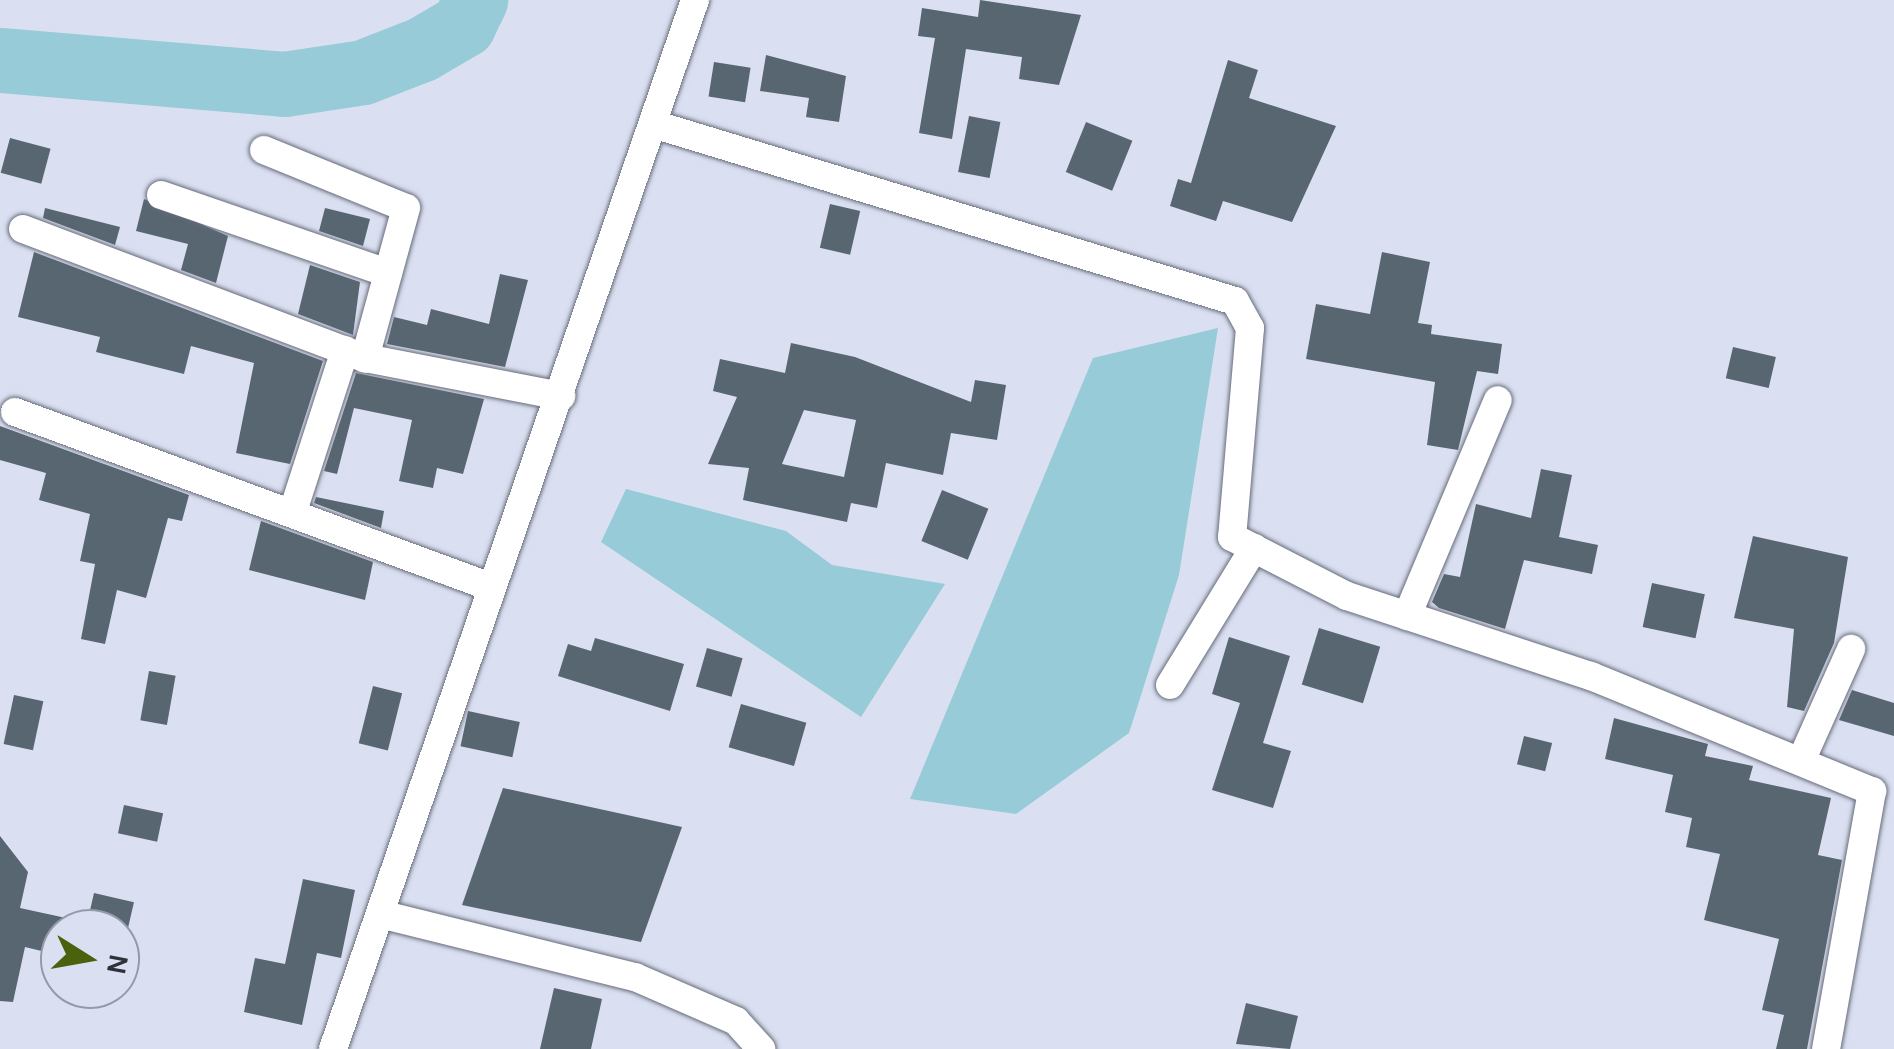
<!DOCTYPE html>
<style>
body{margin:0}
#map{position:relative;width:1894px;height:1049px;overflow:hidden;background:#dae0f1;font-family:Karla,sans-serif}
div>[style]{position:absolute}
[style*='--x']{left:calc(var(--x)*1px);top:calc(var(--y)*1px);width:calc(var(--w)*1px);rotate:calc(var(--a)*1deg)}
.water>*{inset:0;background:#97cbd7}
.river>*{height:65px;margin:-32.5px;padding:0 32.5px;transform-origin:32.5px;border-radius:32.5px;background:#97cbd7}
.building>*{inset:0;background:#586671;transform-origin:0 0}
.roads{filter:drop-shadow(0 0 2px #666b7a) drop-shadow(0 0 2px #666b7a)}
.street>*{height:28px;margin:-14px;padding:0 14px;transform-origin:14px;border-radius:14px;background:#fff}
span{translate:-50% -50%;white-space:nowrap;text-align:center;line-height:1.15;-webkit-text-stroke:10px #dae0f1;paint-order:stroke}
.north{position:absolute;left:40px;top:909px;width:100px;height:100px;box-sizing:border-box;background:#dae0f1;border:2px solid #969aa7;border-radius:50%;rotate:101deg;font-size:28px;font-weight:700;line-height:40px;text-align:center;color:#2f3138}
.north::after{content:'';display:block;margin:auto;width:35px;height:45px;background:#4a610d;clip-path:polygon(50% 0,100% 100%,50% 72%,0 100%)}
</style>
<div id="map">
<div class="water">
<i style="clip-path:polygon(1218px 328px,1179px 575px,1129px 733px,1016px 814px,910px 799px,1093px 358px)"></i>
<i style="clip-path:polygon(626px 489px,786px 531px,832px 565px,945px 584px,861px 717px,601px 542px)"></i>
</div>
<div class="river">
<i style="--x:0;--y:60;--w:285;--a:4.8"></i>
<i style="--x:284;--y:84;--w:80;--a:-8.6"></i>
<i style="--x:363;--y:72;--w:63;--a:-21.3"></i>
<i style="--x:422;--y:49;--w:48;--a:-30.3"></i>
<i style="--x:463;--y:25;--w:28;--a:-64"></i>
</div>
<div class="building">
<i style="clip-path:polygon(980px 0,1081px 15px,1059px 85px,1019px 79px,1022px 57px,966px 49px,952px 139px,919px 133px,935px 38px,918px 36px,922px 8px,978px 17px)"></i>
<i style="clip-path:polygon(766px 55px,846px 76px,839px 122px,806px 117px,809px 98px,760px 91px)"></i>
<i style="clip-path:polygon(1228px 60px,1258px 70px,1249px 98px,1336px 126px,1292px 222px,1223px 201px,1216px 221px,1170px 206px,1178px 179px,1191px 183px)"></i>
<i style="left:714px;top:62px;width:37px;height:35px;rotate:9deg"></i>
<i style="left:969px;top:116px;width:32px;height:57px;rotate:11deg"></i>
<i style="left:1086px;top:122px;width:50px;height:54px;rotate:22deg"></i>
<i style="left:10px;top:138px;width:42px;height:36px;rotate:15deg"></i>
<i style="clip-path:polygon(144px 199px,228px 236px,216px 283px,181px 270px,188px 244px,136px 231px)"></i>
<i style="left:830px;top:204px;width:31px;height:45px;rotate:13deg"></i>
<i style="clip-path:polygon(45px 208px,120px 227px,115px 245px,43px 218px)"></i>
<i style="clip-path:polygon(325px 208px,370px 219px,363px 246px,319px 231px)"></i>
<i style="clip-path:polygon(34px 252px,323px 361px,290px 464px,236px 453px,254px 363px,191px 346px,184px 374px,96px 352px,100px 337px,18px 317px)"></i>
<i style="clip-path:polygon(1382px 252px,1430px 262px,1418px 323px,1432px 325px,1431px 334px,1502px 344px,1498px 374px,1477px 371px,1458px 450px,1427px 445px,1435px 382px,1306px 359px,1316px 304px,1370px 314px)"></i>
<i style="clip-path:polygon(310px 265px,360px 282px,353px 335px,298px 314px)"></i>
<i style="clip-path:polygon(500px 274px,528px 280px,505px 367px,387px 344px,394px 317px,427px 325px,431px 309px,489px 324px)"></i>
<i style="clip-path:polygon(evenodd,791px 343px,855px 357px,971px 402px,975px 380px,1006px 385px,997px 440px,951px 433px,943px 475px,886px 463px,877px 508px,851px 503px,847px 522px,743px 500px,749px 468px,708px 464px,737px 397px,713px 391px,720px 359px,785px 373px,791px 343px,804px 410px,856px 420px,844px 477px,782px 464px,804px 410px)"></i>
<i style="left:1733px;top:347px;width:44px;height:32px;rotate:13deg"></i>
<i style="clip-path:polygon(356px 373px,484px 399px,463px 474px,437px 468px,433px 488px,399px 481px,412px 420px,354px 408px,337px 474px,324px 471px)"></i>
<i style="clip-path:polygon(0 426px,189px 495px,182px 521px,168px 518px,146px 598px,117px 590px,105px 644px,81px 639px,95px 564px,80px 561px,90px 514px,39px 500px,46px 473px,0 460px)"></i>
<i style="clip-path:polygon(1541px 469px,1572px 475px,1559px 537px,1598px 545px,1592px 574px,1524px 560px,1505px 629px,1439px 608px,1432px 602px,1444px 574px,1460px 577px,1476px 504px,1531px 518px)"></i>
<i style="left:942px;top:490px;width:50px;height:55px;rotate:22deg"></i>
<i style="clip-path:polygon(316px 497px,384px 511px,381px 528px,314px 503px)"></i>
<i style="clip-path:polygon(261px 521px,373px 562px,365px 600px,249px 570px)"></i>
<i style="clip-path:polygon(1753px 536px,1848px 557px,1834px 643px,1804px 711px,1787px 707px,1794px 629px,1734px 618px)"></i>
<i style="left:1652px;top:583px;width:54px;height:45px;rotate:12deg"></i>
<i style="left:1319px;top:628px;width:64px;height:59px;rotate:17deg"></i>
<i style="clip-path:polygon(1229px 637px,1290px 656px,1263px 743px,1291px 751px,1273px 808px,1212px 790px,1240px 703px,1212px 694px)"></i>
<i style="clip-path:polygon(595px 638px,684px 664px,670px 711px,558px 676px,568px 644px,591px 651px)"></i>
<i style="left:707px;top:648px;width:37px;height:40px;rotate:16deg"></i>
<i style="left:149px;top:671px;width:27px;height:50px;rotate:10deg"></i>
<i style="left:373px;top:686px;width:30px;height:59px;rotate:14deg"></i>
<i style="clip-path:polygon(1852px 690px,1894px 703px,1894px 736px,1839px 720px)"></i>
<i style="left:14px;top:695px;width:30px;height:50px;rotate:12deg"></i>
<i style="left:741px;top:704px;width:68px;height:45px;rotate:16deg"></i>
<i style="left:468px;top:711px;width:53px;height:36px;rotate:12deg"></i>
<i style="clip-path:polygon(1614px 718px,1708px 744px,1705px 756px,1753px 766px,1749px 780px,1831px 798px,1818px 855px,1842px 860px,1807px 1049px,1776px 1049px,1784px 1015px,1762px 1010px,1779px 939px,1704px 920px,1720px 854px,1686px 847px,1692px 818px,1665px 812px,1673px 775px,1605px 759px)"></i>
<i style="left:1524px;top:736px;width:29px;height:29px;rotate:14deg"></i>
<i style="clip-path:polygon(503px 788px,682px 827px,641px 942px,462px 905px)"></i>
<i style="left:124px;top:805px;width:40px;height:29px;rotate:12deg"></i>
<i style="clip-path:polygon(0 836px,28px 872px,20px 908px,66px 918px,58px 955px,25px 947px,13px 1002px,0 1001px)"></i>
<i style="clip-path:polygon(303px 879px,355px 890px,341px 958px,317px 953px,302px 1025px,244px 1012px,255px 958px,285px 964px)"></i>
<i style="left:94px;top:893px;width:41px;height:30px;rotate:13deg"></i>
<i style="clip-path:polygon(554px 988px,602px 999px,591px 1049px,540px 1049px)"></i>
<i style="clip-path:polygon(1246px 1003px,1298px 1016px,1290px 1049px,1236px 1044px)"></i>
</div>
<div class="roads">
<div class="street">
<i style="--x:653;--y:124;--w:608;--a:16.92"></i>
<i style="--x:1235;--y:301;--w:31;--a:61"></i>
<i style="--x:1250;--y:328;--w:210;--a:94.9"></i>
<i style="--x:1232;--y:537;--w:129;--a:27.2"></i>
<i style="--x:1347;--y:596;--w:257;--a:18.2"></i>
<i style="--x:1591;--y:676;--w:304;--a:22.3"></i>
<i style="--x:1872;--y:791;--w:262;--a:100.1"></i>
<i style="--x:264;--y:150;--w:153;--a:22.2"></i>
<i style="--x:406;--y:208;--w:156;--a:105.3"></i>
<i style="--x:161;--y:195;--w:240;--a:19"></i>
<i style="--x:23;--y:229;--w:366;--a:20.7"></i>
<i style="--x:365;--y:358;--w:200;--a:11"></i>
<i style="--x:15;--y:412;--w:507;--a:20.19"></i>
<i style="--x:294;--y:508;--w:166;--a:-72.1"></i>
<i style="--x:1407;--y:616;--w:234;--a:-67.2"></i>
<i style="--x:1170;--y:685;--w:161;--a:-58.5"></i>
<i style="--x:1801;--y:761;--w:123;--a:-65.9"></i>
<i style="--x:384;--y:915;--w:259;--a:13.9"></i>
<i style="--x:635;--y:977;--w:110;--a:23.5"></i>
<i style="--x:736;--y:1021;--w:38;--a:48"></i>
<i style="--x:333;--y:1049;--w:1110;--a:-70.96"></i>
</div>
</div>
<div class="north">N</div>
</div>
